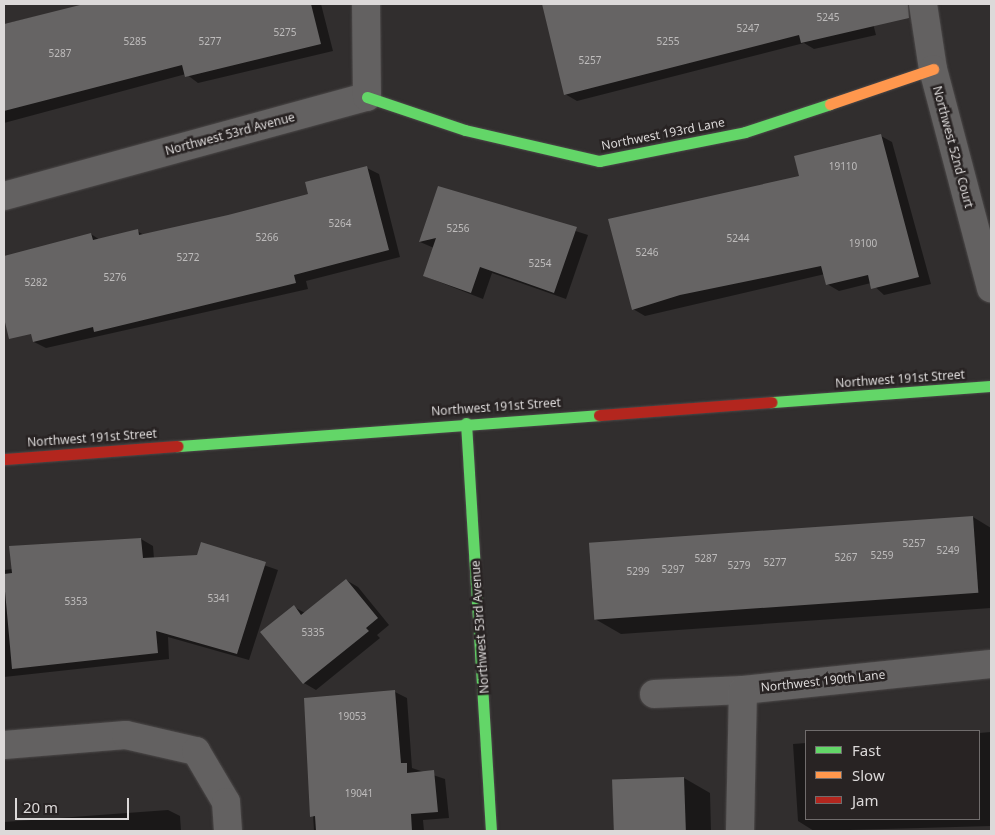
<!DOCTYPE html>
<style>
body{margin:0}
#map{position:relative;width:995px;height:835px;overflow:hidden;background:#312e2e;font-family:"Noto Sans",sans-serif}
div>[style]{position:absolute}
[style*='--x']{left:calc(var(--x)*1px);top:calc(var(--y)*1px);width:calc(var(--w)*1px);rotate:calc(var(--a)*1deg)}
.shadow>*{inset:0;background:#0007}
.building>*{inset:0;background:#666464;transform-origin:0 0}
.roads{filter:drop-shadow(0 0 1px #4c4949) drop-shadow(0 0 1px #4c4949)}
.street>*{height:28px;margin:-14px;padding:0 14px;transform-origin:14px;border-radius:14px;background:#636161}
.fast>*{height:11px;margin:-5.5px;padding:0 5.5px;transform-origin:5.5px;border-radius:5.5px;background:#63d668}
.slow>*{height:11px;margin:-5.5px;padding:0 5.5px;transform-origin:5.5px;border-radius:5.5px;background:#ff974d}
.jam>*{height:11px;margin:-5.5px;padding:0 5.5px;transform-origin:5.5px;border-radius:5.5px;background:#b3261e}
span{translate:-50% -50%;white-space:nowrap;text-align:center;line-height:1.15;-webkit-text-stroke:5px #282323;paint-order:stroke}
.number-label{font-size:10px;color:#bebcbc}
.number-label span{-webkit-text-stroke-width:0}
.street-label{font-size:12px;color:#dcd9d9}
.frame{position:absolute;inset:0;border:5px solid #dcd9d9;pointer-events:none}
.legend{position:absolute;left:805px;top:730px;width:175px;height:90px;box-sizing:border-box;background:#282323;border:1px solid #706c6c;margin:0;padding:6px 9px;list-style:none;font-size:15px;color:#dcd9d9}
.legend li{display:flex;align-items:center;gap:10px;height:25px}
.legend b{width:25px;border:1px solid #706c6c}
.scale{position:absolute;left:15px;top:798px;width:114px;height:22px;box-sizing:border-box;border:2px solid #dcd9d9;border-top:0;padding-left:6px;font-size:15px;line-height:18px;white-space:nowrap;color:#dcd9d9;-webkit-text-stroke:4px #282323;paint-order:stroke}
</style>
<div id="map">
<div class="shadow">
<i style="clip-path:polygon(90px 4px,321px 4px,333px 51px,198px 83px,186px 74px,4px 123px,4px 24px)"></i>
<i style="clip-path:polygon(563px 4px,868px 4px,876px 35px,814px 49px,804px 43px,577px 101px,565px 94px,544px 8px)"></i>
<i style="clip-path:polygon(881px 136px,892px 142px,931px 284px,884px 295px,871px 283px,839px 291px,827px 284px,825px 274px,645px 316px,633px 309px,801px 177px)"></i>
<i style="clip-path:polygon(367px 168px,379px 174px,400px 257px,306px 281px,308px 289px,46px 348px,34px 342px,91px 234px,100px 240px,137px 231px,144px 235px,228px 216px,309px 195px)"></i>
<i style="clip-path:polygon(439px 187px,588px 235px,566px 299px,492px 273px,483px 299px,424px 276px,434px 248px,420px 242px)"></i>
<i style="clip-path:polygon(973px 517px,991px 528px,991px 608px,621px 634px,595px 619px)"></i>
<i style="clip-path:polygon(141px 539px,153px 546px,154px 559px,198px 557px,202px 544px,278px 570px,249px 660px,168px 637px,169px 659px,4px 677px,4px 570px,13px 569px,10px 547px)"></i>
<i style="clip-path:polygon(346px 580px,358px 587px,389px 625px,377px 635px,380px 638px,316px 690px,304px 683px,294px 607px,305px 613px)"></i>
<i style="clip-path:polygon(395px 692px,407px 698px,412px 768px,445px 779px,449px 818px,423px 820px,424px 831px,314px 831px,306px 699px)"></i>
<i style="clip-path:polygon(991px 732px,991px 826px,814px 831px,798px 821px,793px 744px,806px 743px,806px 819px,979px 819px,979px 733px)"></i>
<i style="clip-path:polygon(684px 778px,710px 793px,711px 831px,615px 831px,614px 781px)"></i>
<i style="clip-path:polygon(168px 810px,180px 816px,181px 831px,4px 831px,4px 822px)"></i>
</div>
<div class="building">
<i style="clip-path:polygon(84px 4px,311px 4px,321px 44px,185px 77px,182px 65px,4px 111px,4px 24px)"></i>
<i style="clip-path:polygon(542px 4px,908px 4px,909px 18px,801px 43px,799px 35px,564px 95px)"></i>
<i style="clip-path:polygon(881px 134px,919px 277px,871px 289px,868px 275px,826px 285px,821px 266px,680px 295px,632px 310px,608px 219px,799px 176px,794px 156px)"></i>
<i style="clip-path:polygon(367px 166px,389px 250px,294px 275px,296px 283px,94px 332px,93px 327px,33px 342px,31px 334px,9px 339px,4px 318px,4px 256px,91px 233px,93px 240px,138px 229px,139px 235px,228px 215px,308px 194px,305px 182px)"></i>
<i style="clip-path:polygon(438px 186px,577px 227px,554px 293px,480px 267px,471px 293px,423px 276px,436px 238px,419px 242px)"></i>
<i style="left:973px;top:516px;width:77px;height:385px;rotate:86deg"></i>
<i style="clip-path:polygon(141px 538px,143px 558px,197px 555px,201px 542px,266px 562px,237px 654px,156px 631px,158px 653px,12px 669px,4px 580px,4px 574px,12px 573px,9px 546px)"></i>
<i style="clip-path:polygon(346px 579px,378px 618px,366px 628px,369px 631px,303px 684px,260px 632px,294px 605px,301px 615px)"></i>
<i style="clip-path:polygon(395px 690px,401px 763px,407px 763px,407px 773px,434px 770px,438px 812px,411px 814px,412px 831px,316px 831px,315px 816px,310px 817px,304px 698px)"></i>
<i style="left:684px;top:777px;width:54px;height:72px;rotate:88deg"></i>
</div>
<div class="roads">
<div class="street">
<i style="--x:923;--y:4;--w:66;--a:81.3"></i>
<i style="--x:933;--y:69;--w:227;--a:75.2"></i>
<i style="--x:4;--y:196;--w:376;--a:-15.3"></i>
<i style="--x:367;--y:97;--w:93;--a:-90.6"></i>
<i style="--x:654;--y:694;--w:89;--a:-2.6"></i>
<i style="--x:743;--y:690;--w:249;--a:-6"></i>
<i style="--x:4;--y:745;--w:122;--a:-4.7"></i>
<i style="--x:126;--y:735;--w:72;--a:12.9"></i>
<i style="--x:196;--y:751;--w:59;--a:59.5"></i>
<i style="--x:226;--y:802;--w:29;--a:86"></i>
<i style="--x:740;--y:831;--w:141;--a:-88.8"></i>
</div>
<div class="fast">
<i style="--x:367;--y:97;--w:103;--a:18.6"></i>
<i style="--x:465;--y:130;--w:138;--a:13"></i>
<i style="--x:599;--y:161;--w:149;--a:-11.2"></i>
<i style="--x:745;--y:132;--w:89;--a:-18.2"></i>
<i style="--x:772;--y:402;--w:220;--a:-4.2"></i>
<i style="--x:466;--y:423;--w:409;--a:86.5"></i>
<i style="--x:178;--y:446;--w:422;--a:-4.2"></i>
</div>
<div class="slow">
<i style="--x:830;--y:104;--w:109;--a:-18.8"></i>
</div>
<div class="jam">
<i style="--x:599;--y:415;--w:173;--a:-4.3"></i>
<i style="--x:4;--y:459;--w:174;--a:-4.3"></i>
</div>
</div>
<div class="number-label">
<span style="left:828px;top:18px">5245</span>
<span style="left:748px;top:29px">5247</span>
<span style="left:285px;top:33px">5275</span>
<span style="left:135px;top:42px">5285</span>
<span style="left:210px;top:42px">5277</span>
<span style="left:668px;top:42px">5255</span>
<span style="left:60px;top:54px">5287</span>
<span style="left:590px;top:61px">5257</span>
<span style="left:843px;top:167px">19110</span>
<span style="left:340px;top:224px">5264</span>
<span style="left:458px;top:229px">5256</span>
<span style="left:267px;top:238px">5266</span>
<span style="left:738px;top:239px">5244</span>
<span style="left:863px;top:244px">19100</span>
<span style="left:647px;top:253px">5246</span>
<span style="left:188px;top:258px">5272</span>
<span style="left:540px;top:264px">5254</span>
<span style="left:115px;top:278px">5276</span>
<span style="left:36px;top:283px">5282</span>
<span style="left:914px;top:544px">5257</span>
<span style="left:948px;top:551px">5249</span>
<span style="left:882px;top:556px">5259</span>
<span style="left:846px;top:558px">5267</span>
<span style="left:706px;top:559px">5287</span>
<span style="left:775px;top:563px">5277</span>
<span style="left:739px;top:566px">5279</span>
<span style="left:673px;top:570px">5297</span>
<span style="left:638px;top:572px">5299</span>
<span style="left:219px;top:599px">5341</span>
<span style="left:76px;top:602px">5353</span>
<span style="left:313px;top:633px">5335</span>
<span style="left:352px;top:717px">19053</span>
<span style="left:359px;top:794px">19041</span>
</div>
<div class="street-label">
<span style="left:230px;top:134px;rotate:-15deg">Northwest 53rd Avenue</span>
<span style="left:663px;top:134px;rotate:-11deg">Northwest 193rd Lane</span>
<span style="left:953px;top:147px;rotate:75deg">Northwest 52nd Court</span>
<span style="left:900px;top:379px;rotate:-4deg">Northwest 191st Street</span>
<span style="left:496px;top:407px;rotate:-4deg">Northwest 191st Street</span>
<span style="left:92px;top:438px;rotate:-4deg">Northwest 191st Street</span>
<span style="left:480px;top:627px;rotate:-94deg">Northwest 53rd Avenue</span>
<span style="left:823px;top:681px;rotate:-6deg">Northwest 190th Lane</span>
</div>
<div class="frame"></div>
<ul class="legend">
<li><b style="height:6px;background:#63d668"></b>Fast</li>
<li><b style="height:6px;background:#ff974d"></b>Slow</li>
<li><b style="height:6px;background:#b3261e"></b>Jam</li>
</ul>
<div class="scale">20 m</div>
</div>
